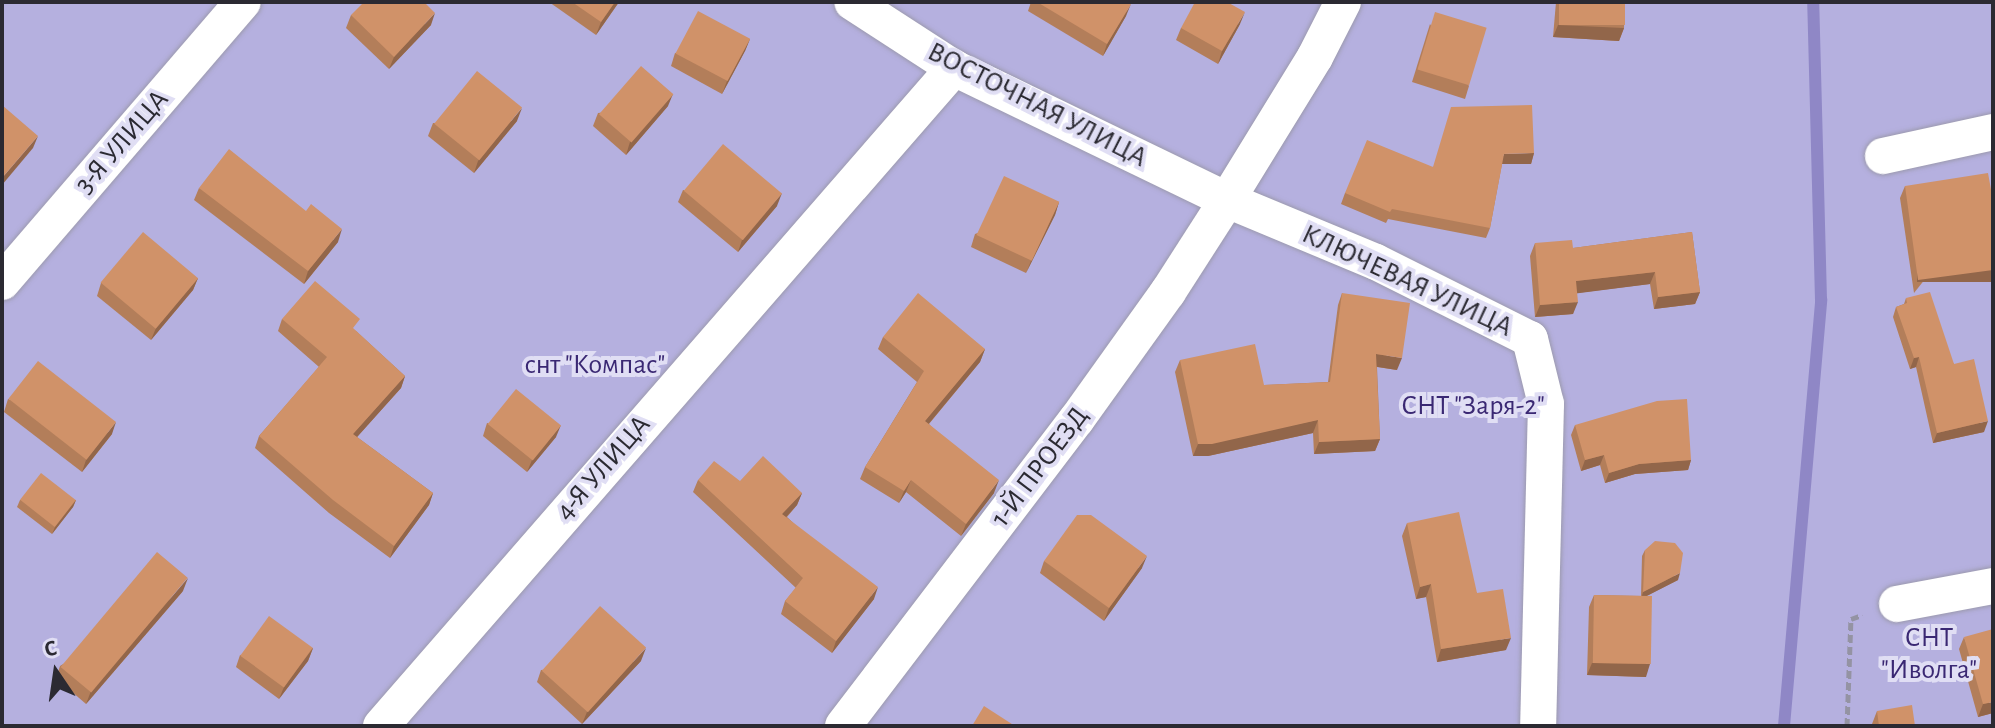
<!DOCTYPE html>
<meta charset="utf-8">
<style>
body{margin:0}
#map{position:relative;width:1995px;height:728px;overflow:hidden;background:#e0def4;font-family:"Alegreya Sans",sans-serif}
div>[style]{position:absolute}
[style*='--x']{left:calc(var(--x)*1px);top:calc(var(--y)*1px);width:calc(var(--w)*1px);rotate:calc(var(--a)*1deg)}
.green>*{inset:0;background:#b5b0df;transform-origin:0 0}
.stream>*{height:12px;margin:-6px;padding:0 6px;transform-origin:6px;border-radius:6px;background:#8f87c6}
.path>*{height:5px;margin-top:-2.5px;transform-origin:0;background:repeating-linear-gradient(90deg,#9493a3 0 8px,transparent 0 12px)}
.roads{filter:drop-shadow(0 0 2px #9c9aae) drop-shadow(0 0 2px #9c9aae)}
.minor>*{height:36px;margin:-18px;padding:0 18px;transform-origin:18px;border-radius:18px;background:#fff}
.wall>*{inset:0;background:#b37e5a}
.shaded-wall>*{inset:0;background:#92664a;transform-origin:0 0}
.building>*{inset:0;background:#d09269;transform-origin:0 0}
span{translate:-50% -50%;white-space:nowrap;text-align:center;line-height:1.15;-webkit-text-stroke:8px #e0def4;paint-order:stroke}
.street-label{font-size:28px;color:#2b2a32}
.park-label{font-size:28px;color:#3a2873}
.frame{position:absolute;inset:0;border:4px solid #2b2a32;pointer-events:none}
.north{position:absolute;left:16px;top:632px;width:80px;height:80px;-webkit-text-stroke:6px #e0def4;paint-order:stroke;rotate:347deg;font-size:22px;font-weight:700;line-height:32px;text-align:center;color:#2b2a32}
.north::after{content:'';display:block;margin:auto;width:28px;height:36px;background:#2b2a32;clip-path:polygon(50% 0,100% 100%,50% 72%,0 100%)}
</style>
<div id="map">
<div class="green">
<i style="left:2px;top:2px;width:1991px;height:724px"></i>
</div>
<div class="stream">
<i style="--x:1784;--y:726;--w:428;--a:-85"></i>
<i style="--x:1821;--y:300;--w:298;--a:-91.5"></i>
</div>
<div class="path">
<i style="--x:1847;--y:726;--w:107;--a:-87.9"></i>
<i style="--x:1851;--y:619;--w:12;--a:-20"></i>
</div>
<div class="roads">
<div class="minor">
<i style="--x:1343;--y:2;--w:62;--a:117"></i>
<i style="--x:1315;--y:57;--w:168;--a:121.6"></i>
<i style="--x:1227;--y:200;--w:161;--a:22.6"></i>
<i style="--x:1376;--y:262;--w:172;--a:26.6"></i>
<i style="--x:1530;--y:339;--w:67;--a:76.2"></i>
<i style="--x:1546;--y:404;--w:322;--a:91.4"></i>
<i style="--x:1883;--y:156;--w:113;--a:-12.3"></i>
<i style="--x:2;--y:282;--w:369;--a:-49.3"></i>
<i style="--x:1897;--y:604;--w:98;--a:-10.6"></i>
<i style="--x:381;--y:726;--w:873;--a:-48.95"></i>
<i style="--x:843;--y:726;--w:386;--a:-52.7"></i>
<i style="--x:1077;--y:419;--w:156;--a:-54.4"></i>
<i style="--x:1168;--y:292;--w:109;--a:-57.3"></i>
<i style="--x:1227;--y:200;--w:303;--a:-154.2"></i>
<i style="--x:954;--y:68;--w:121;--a:-147.1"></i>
</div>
</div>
<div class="wall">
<i style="clip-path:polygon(549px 2px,619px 2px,596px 35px)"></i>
<i style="clip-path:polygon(1031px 2px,1128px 2px,1126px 16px,1103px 56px,1028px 11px)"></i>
<i style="clip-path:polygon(1556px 2px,1625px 2px,1624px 28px,1619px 41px,1553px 37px)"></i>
<i style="clip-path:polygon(351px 15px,431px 25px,389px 69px,346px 28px)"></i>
<i style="clip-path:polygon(1240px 24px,1218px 64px,1176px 40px,1181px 28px)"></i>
<i style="clip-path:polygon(1430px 24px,1469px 86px,1465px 99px,1412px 82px)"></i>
<i style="clip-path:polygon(750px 39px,745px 51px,722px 94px,671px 66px,675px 53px)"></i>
<i style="clip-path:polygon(668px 106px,626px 155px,593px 126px,598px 113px)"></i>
<i style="clip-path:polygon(517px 121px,474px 173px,428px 136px,433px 123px)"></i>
<i style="clip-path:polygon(1534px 153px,1531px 164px,1502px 164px,1490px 228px,1486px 238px,1388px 219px,1386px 223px,1341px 204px,1345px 193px,1432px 167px)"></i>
<i style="clip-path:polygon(1905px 186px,1992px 195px,1914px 293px,1900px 198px)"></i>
<i style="clip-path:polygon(199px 188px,338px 242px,304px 284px,194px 200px)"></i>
<i style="clip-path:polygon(683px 190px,777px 206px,738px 252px,678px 202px)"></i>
<i style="clip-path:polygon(1059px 202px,1055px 215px,1026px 273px,971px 247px,975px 234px)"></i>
<i style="clip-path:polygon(1692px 232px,1700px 292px,1695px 304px,1654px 309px,1650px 284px,1577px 293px,1573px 314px,1535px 317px,1530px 256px,1535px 243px,1573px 248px)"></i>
<i style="clip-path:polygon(198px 278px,193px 290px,151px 340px,97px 296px,101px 283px)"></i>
<i style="clip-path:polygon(1342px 293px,1397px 370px,1377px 367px,1380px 439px,1375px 451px,1314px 454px,1313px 433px,1208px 456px,1193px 456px,1175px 372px,1180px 360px,1264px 385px,1328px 382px,1338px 305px)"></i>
<i style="clip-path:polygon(1906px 298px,1954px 364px,1984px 432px,1933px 443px,1916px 367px,1910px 369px,1893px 317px,1896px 307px,1904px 304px)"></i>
<i style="clip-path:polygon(282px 319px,356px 331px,405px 376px,401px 388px,357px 437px,433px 493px,429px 505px,390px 558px,329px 513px,255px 448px,259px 436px,319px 367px,278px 331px)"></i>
<i style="clip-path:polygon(883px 337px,985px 349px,980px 362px,929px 424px,994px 493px,961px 536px,906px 492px,899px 503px,860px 479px,865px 467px,917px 382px,878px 349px)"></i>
<i style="clip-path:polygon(8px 399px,112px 434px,82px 472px,4px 412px)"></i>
<i style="clip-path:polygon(487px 423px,556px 437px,527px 472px,483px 436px)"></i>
<i style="clip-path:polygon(1575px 425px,1691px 460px,1688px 470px,1635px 474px,1605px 483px,1600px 465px,1581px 471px,1571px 435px)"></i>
<i style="clip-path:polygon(698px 480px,740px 481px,802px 493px,797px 505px,787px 517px,874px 599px,832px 653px,781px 614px,785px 601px,796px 588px,693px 492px)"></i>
<i style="clip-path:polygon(20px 500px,76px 500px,73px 507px,52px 534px,17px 507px)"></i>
<i style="clip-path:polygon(1407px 523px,1477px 593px,1506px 650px,1437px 662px,1426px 597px,1416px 599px,1402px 536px)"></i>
<i style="clip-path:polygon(1645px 550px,1678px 580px,1646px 596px,1646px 677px,1587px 675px,1589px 607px,1594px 595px,1641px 596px,1642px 556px)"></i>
<i style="clip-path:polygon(1044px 561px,1142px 568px,1104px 621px,1040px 573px)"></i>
<i style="clip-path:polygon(183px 591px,86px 704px,56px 678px,60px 666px)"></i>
<i style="clip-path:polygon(1964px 637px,1993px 713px,1978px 717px,1959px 649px)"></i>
<i style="clip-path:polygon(313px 648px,308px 661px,279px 699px,236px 667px,240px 655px)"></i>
<i style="clip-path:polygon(641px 661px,582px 724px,537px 682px,541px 670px)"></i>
<i style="clip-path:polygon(1877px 711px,1915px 726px,1873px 726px,1872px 724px)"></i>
</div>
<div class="shaded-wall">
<i style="clip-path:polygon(615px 2px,619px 2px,596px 35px,601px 22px)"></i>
<i style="clip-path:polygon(1131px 4px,1126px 16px,1103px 56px,1107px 44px)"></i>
<i style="clip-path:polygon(1245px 12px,1240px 24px,1218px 64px,1222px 51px)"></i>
<i style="clip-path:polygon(435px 13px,431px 25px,389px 69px,394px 57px)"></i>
<i style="clip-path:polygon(1558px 25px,1624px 28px,1619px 41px,1553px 37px)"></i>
<i style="clip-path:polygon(750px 39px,745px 51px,722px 94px,727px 81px)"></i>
<i style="clip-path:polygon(673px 94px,668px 106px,626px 155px,630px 142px)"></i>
<i style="clip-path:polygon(522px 108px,517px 121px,474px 173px,478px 161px)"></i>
<i style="clip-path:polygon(38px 136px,33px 148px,2px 185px,2px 178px)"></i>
<i style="clip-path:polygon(1534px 153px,1531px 164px,1500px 164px,1504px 154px)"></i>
<i style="clip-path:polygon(782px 193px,777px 206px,738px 252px,742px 240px)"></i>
<i style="clip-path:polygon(1059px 202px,1055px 215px,1026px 273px,1031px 261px)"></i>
<i style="clip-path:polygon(342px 229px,338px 242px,304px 284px,308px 271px)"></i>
<i style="left:1993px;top:270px;width:12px;height:76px;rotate:90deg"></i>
<i style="clip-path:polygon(1655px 272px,1650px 284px,1572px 294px,1576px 281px)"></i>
<i style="clip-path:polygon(198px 278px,193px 290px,151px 340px,156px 328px)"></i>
<i style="clip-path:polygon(1700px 292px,1695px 304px,1654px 309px,1658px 297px)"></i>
<i style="clip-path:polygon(1578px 302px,1573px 314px,1535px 317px,1540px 305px)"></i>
<i style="clip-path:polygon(985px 349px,980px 362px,921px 433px,925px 421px)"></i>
<i style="clip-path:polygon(1376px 354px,1402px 358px,1397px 370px,1372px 366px)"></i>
<i style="clip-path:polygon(1919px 357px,1916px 367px,1910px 369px,1914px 358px)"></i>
<i style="clip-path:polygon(405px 376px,401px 388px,349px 446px,353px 434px)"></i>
<i style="clip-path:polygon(1318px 420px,1313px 433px,1208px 456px,1193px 456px,1198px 444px)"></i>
<i style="clip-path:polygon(1988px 421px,1984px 432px,1933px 443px,1937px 433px)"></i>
<i style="clip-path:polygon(116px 422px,112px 434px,82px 472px,86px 460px)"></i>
<i style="clip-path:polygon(561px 425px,556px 437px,527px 472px,532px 460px)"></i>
<i style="clip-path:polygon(1380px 439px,1375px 451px,1314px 454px,1319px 442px)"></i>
<i style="clip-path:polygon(1604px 455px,1600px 465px,1581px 471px,1585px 460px)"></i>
<i style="clip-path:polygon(1691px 460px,1688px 470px,1635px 474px,1605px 483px,1609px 473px,1639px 464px)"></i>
<i style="clip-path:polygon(911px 480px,906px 492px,899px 503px,904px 491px)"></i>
<i style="clip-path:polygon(999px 480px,994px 493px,961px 536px,966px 524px)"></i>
<i style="clip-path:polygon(433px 493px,429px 505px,390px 558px,394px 546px)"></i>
<i style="clip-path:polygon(802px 493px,797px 505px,778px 526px,782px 514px)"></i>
<i style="clip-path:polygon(76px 500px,73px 507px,52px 534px,55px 527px)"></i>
<i style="clip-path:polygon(1147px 556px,1142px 568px,1104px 621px,1109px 608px)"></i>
<i style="clip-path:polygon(1680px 573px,1678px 580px,1641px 599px,1643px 592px)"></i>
<i style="clip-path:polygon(188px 578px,183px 591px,86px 704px,91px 691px)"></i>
<i style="clip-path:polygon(1431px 584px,1426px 597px,1416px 599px,1420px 587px)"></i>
<i style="clip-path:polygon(878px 587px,874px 599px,832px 653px,836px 641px)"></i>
<i style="clip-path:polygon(1511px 638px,1506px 650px,1437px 662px,1441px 649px)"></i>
<i style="clip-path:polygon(313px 648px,308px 661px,279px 699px,284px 687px)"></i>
<i style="clip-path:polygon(646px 648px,641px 661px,582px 724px,587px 712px)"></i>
<i style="clip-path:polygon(1592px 663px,1650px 664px,1646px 677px,1587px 675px)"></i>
<i style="clip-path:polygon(1993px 702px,1993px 713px,1978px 717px,1983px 704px)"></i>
</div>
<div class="building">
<i style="clip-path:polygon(364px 2px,424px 2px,435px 13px,394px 57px,351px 15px)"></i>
<i style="clip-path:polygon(572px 2px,615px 2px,601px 22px)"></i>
<i style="clip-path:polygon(1037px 2px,1128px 2px,1131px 4px,1107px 44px)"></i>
<i style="clip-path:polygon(1195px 2px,1227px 2px,1245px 12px,1222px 51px,1181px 28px)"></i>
<i style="left:1559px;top:2px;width:66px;height:23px"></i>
<i style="left:698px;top:11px;width:59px;height:48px;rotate:28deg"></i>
<i style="left:1435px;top:12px;width:54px;height:60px;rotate:17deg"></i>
<i style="left:641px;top:66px;width:43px;height:64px;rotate:41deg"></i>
<i style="left:477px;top:71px;width:58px;height:68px;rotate:39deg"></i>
<i style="clip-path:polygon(2px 105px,38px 136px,2px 178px)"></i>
<i style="clip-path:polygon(1532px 105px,1534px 153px,1504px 154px,1490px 228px,1392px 209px,1390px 212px,1345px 193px,1367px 140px,1433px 167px,1451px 107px)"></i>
<i style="left:723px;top:144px;width:77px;height:61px;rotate:40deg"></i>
<i style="clip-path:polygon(229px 149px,306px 211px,311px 204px,342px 229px,308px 271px,199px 188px)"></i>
<i style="clip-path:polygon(1988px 173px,1992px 195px,1993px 195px,1993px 270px,1918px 280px,1905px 186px)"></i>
<i style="left:1004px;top:176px;width:61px;height:65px;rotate:25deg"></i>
<i style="left:143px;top:232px;width:72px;height:66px;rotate:40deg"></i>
<i style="clip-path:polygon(1692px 232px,1700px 292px,1658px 297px,1655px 272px,1576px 281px,1578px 302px,1540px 305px,1535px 243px,1572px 240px,1573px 248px)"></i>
<i style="clip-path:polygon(315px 281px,360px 319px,353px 328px,405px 376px,353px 434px,433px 493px,394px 546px,333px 500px,259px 436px,327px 357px,282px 319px)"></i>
<i style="clip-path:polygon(1930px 292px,1954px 364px,1974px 359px,1988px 421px,1937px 433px,1919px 357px,1914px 358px,1896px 307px,1907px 303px,1906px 298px)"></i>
<i style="clip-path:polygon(918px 293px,985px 349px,925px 421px,999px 480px,966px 524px,911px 480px,904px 491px,865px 467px,924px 371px,883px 337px)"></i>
<i style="clip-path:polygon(1342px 293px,1410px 303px,1402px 358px,1376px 354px,1380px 439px,1319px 442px,1318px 420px,1212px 444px,1198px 444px,1180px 360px,1255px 344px,1264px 385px,1330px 382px)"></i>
<i style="left:38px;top:361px;width:99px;height:48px;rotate:38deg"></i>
<i style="left:516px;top:389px;width:58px;height:45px;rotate:39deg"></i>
<i style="clip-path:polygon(1687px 399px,1691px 460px,1639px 464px,1609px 473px,1604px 455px,1585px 460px,1575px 425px,1657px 401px)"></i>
<i style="clip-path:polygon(763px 456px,802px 493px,782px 514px,878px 587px,836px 641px,785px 601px,803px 578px,698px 480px,714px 461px,740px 481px)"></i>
<i style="left:41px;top:473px;width:44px;height:34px;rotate:38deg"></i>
<i style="clip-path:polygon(1459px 512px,1477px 593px,1503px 589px,1511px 638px,1441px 649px,1431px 584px,1420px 587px,1407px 523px)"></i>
<i style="clip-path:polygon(1077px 515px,1091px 515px,1147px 556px,1109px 608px,1044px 561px)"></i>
<i style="clip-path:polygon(1655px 541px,1675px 543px,1683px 553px,1680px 573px,1643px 592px,1645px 550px)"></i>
<i style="left:157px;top:552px;width:40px;height:150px;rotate:40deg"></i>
<i style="left:1594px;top:595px;width:58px;height:68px;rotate:1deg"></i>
<i style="left:600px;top:606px;width:62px;height:87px;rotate:42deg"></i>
<i style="left:269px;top:616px;width:54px;height:49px;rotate:36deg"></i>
<i style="clip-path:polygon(1993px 629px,1993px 702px,1983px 704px,1964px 637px)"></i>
<i style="clip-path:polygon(1912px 705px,1915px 726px,1879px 726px,1877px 711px)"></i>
<i style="clip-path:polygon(984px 706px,1015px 726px,972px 726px)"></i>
</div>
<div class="street-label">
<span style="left:1037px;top:105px;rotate:27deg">ВОСТОЧНАЯ УЛИЦА</span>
<span style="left:122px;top:142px;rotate:-49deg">3-Я УЛИЦА</span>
<span style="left:1407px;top:281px;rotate:25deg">КЛЮЧЕВАЯ УЛИЦА</span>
<span style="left:1040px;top:467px;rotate:-53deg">1-Й ПРОЕЗД</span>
<span style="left:603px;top:468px;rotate:-49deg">4-Я УЛИЦА</span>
</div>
<div class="park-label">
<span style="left:595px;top:365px">снт "Компас"</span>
<span style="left:1473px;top:406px">СНТ "Заря-2"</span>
<span style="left:1929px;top:654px">СНТ<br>"Иволга"</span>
</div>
<div class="frame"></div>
<div class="north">С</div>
</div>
